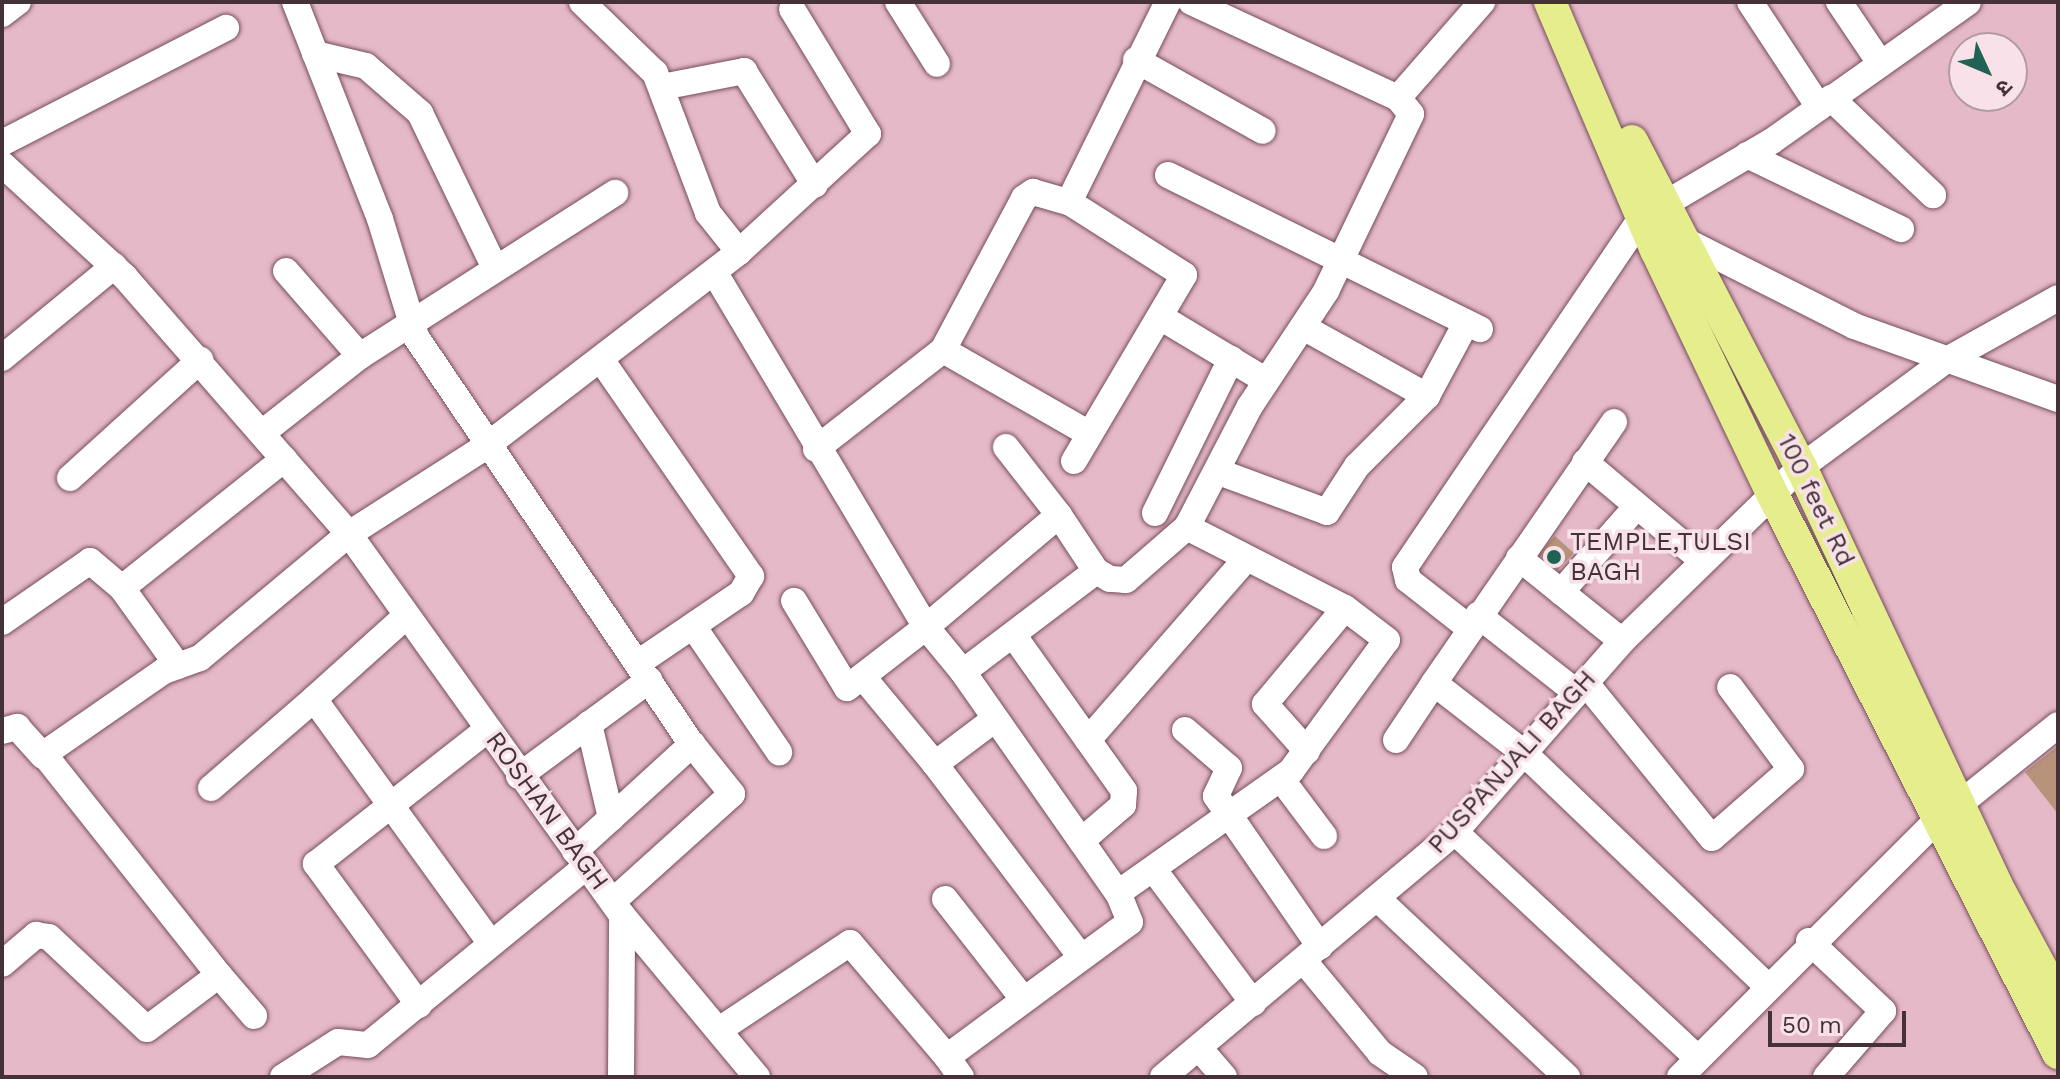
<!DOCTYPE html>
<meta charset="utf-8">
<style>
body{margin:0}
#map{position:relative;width:2060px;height:1079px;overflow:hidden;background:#e6b9c9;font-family:"Work Sans","Noto Sans Devanagari",sans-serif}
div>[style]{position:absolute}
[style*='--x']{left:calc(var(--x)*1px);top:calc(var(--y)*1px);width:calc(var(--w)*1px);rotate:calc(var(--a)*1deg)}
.building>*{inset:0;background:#b8937b;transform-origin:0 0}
.roads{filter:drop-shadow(0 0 2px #754e5d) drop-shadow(0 0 2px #754e5d)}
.minor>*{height:26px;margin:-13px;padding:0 13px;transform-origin:13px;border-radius:13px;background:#fff}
.major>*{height:32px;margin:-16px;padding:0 16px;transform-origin:16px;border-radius:16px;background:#e5ed8c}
.dots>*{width:22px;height:22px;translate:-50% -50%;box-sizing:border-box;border:4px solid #f8e1e9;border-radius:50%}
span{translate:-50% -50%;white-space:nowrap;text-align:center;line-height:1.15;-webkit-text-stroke:7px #f8e1e9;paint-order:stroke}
.street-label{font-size:26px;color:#443238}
.poi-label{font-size:26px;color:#443238}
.left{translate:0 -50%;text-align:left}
.frame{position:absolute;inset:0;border:4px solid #443238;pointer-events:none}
.north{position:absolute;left:1948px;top:32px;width:80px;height:80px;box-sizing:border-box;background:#f8e1e9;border:2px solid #b09ba2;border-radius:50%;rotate:134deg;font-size:22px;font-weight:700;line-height:32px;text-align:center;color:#443238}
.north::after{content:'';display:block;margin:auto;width:28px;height:36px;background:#206354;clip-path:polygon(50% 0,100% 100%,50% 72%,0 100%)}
.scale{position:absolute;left:1768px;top:1011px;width:138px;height:36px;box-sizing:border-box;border:4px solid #443238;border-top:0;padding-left:10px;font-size:24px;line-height:28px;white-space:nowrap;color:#443238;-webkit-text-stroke:6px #f8e1e9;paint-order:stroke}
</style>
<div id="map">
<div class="building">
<i style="left:1555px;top:536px;width:25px;height:24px;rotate:42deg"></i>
<i style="clip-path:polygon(2058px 746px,2058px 814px,2025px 772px)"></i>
</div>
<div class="roads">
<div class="minor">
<i style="--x:295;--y:2;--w:233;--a:68.6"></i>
<i style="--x:380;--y:219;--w:123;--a:73"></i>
<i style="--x:416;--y:337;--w:492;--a:55.9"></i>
<i style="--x:898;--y:2;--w:73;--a:57.8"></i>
<i style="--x:1750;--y:2;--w:126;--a:56.7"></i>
<i style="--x:1839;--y:2;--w:73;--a:56.1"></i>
<i style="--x:2;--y:14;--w:20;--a:-37"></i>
<i style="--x:315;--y:54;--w:52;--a:13.2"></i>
<i style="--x:366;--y:66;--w:72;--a:41"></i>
<i style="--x:420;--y:113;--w:172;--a:64.2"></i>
<i style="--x:1136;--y:60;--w:145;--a:29.2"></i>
<i style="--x:662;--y:87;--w:84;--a:-11"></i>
<i style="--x:744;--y:71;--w:134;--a:58.1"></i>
<i style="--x:1398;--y:98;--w:128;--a:-48.8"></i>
<i style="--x:1831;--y:98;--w:141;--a:43.6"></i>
<i style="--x:2;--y:143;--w:252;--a:-27.2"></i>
<i style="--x:1747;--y:155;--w:171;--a:25.7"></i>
<i style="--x:2;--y:164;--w:166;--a:42.6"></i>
<i style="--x:124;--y:276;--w:342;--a:48.9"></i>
<i style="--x:349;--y:534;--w:469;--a:54.4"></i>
<i style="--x:622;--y:915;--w:211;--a:50.2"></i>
<i style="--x:1168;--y:175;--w:348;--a:26.3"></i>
<i style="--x:1663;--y:205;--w:126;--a:-30.4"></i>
<i style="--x:1772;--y:141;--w:240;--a:-35.3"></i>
<i style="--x:1680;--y:238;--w:195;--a:26.8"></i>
<i style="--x:1854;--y:326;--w:217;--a:19.7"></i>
<i style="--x:739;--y:252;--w:175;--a:-42.5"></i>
<i style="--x:868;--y:134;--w:146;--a:-121.3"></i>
<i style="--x:286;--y:271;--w:113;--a:49"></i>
<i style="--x:716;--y:275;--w:410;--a:59.2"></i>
<i style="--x:926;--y:627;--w:100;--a:142.3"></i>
<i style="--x:847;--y:688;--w:102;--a:-121.3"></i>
<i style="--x:1162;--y:318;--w:120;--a:31"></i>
<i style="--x:1303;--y:327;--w:142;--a:29.1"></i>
<i style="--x:943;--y:350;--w:172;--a:-61.9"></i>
<i style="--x:1024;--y:198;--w:11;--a:-34"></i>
<i style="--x:1033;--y:192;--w:37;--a:16"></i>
<i style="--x:2;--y:358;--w:145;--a:-39.4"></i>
<i style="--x:602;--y:361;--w:262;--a:55.3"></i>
<i style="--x:751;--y:576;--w:20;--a:120"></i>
<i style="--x:741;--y:593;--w:125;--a:145.8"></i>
<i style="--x:262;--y:433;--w:125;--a:-38.2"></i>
<i style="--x:360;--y:356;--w:303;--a:-32.6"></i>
<i style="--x:1006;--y:447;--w:86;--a:52.1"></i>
<i style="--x:816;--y:449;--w:161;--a:-37.9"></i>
<i style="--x:943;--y:350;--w:167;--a:29.8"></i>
<i style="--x:1074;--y:461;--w:216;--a:-59.4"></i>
<i style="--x:1184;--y:275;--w:136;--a:-147.6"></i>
<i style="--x:1069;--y:202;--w:223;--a:-63.7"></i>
<i style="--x:1585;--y:462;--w:154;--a:40"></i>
<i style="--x:1219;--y:472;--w:115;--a:20.3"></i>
<i style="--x:1327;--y:512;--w:55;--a:-56.9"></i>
<i style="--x:1357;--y:466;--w:99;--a:-45"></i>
<i style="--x:1427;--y:396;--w:83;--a:-61.9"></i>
<i style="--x:70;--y:478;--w:176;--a:-42.2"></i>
<i style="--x:1155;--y:513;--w:172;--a:-63.7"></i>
<i style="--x:1187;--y:527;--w:136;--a:-62.5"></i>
<i style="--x:1250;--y:406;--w:138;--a:-56.5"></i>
<i style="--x:1326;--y:291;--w:196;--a:-64.3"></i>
<i style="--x:1411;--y:114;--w:21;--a:-129"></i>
<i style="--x:1398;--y:98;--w:228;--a:-155.1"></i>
<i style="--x:1519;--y:558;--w:132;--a:38.9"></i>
<i style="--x:1561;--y:592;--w:115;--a:-48.5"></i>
<i style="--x:1478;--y:615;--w:125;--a:38.2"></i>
<i style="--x:405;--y:617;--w:122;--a:138"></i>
<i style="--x:314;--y:699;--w:300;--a:54.1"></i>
<i style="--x:2;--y:622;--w:107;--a:-34.7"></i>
<i style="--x:90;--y:561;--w:42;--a:40.2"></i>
<i style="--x:693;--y:626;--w:153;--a:55.7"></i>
<i style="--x:1468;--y:627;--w:76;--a:-141.9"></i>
<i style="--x:1408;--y:580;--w:13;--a:-103"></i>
<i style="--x:1405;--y:567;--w:421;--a:-55.9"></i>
<i style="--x:1014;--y:636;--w:190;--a:54.6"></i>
<i style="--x:1124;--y:791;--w:14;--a:94"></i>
<i style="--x:1123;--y:805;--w:55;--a:139.4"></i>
<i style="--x:178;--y:666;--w:96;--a:-125.7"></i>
<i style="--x:122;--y:588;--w:207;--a:-38.5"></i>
<i style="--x:963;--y:672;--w:270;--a:55"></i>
<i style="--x:863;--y:677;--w:113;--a:50.4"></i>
<i style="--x:1585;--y:682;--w:201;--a:50.9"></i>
<i style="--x:1712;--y:838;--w:105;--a:-41.1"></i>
<i style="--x:1791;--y:769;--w:102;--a:-126.6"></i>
<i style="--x:1434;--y:683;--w:317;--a:-55.4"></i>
<i style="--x:995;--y:719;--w:75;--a:143.1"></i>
<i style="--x:935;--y:764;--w:242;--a:52.9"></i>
<i style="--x:589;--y:724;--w:97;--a:76.8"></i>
<i style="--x:1185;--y:730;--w:58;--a:40.8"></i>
<i style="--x:1229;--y:768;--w:31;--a:115"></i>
<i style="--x:1216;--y:796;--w:183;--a:55.4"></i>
<i style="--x:2;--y:731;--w:16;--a:-15"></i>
<i style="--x:17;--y:727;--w:39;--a:48"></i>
<i style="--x:1088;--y:740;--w:240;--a:-48.9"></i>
<i style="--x:1396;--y:740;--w:69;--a:-56.3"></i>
<i style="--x:1434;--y:683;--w:114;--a:37.9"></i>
<i style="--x:1524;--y:753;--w:334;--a:43.8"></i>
<i style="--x:1307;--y:751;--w:63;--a:-131.8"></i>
<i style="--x:1265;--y:704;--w:125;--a:-50.2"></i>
<i style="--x:519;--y:776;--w:162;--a:-36.4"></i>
<i style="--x:1282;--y:780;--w:70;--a:53.1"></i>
<i style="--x:211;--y:788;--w:136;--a:-40.8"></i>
<i style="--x:1962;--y:802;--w:123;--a:-38.7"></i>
<i style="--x:1455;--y:832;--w:331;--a:43"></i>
<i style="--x:575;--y:851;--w:159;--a:-42.4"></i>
<i style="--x:692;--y:744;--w:64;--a:51.3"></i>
<i style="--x:732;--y:794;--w:160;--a:138"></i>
<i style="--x:1154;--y:870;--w:166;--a:53.3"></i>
<i style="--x:945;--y:899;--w:128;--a:52"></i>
<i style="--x:1378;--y:899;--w:260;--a:43.3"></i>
<i style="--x:1809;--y:941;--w:102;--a:43.4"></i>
<i style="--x:1883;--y:1011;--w:87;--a:130.8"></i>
<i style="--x:1304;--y:961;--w:119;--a:50.4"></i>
<i style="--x:1380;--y:1053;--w:42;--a:34.4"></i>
<i style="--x:2;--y:964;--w:45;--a:-40.5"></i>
<i style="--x:36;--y:935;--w:13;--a:9"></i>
<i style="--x:49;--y:937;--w:134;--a:43.2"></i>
<i style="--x:147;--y:1029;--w:90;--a:-36.9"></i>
<i style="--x:219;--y:975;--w:282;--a:-128.4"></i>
<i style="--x:44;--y:754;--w:146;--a:-34.7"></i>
<i style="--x:164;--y:671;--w:38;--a:-20"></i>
<i style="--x:200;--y:658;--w:194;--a:-39.8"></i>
<i style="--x:349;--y:534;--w:161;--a:-32.6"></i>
<i style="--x:485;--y:447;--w:320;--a:-37.5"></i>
<i style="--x:739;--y:252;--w:50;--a:-128.5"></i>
<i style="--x:708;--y:213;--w:150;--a:-110.7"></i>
<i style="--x:655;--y:73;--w:102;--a:-135.8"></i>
<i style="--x:219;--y:975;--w:54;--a:49.5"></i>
<i style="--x:419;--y:1005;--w:175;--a:-126.1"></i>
<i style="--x:316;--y:864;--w:217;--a:-38.1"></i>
<i style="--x:719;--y:1030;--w:157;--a:-33.6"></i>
<i style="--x:850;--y:943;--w:150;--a:49.6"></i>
<i style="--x:1199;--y:1048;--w:38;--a:49"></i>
<i style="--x:283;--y:1077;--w:65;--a:-32.5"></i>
<i style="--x:338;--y:1042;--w:30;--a:6"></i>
<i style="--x:368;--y:1045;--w:283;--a:-39.3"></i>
<i style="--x:621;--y:1077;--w:162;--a:-89.6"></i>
<i style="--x:961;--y:1077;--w:24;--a:-125"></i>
<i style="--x:947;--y:1057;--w:227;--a:-36.4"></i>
<i style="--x:1130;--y:922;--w:31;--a:-112"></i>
<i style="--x:1118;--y:893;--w:212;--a:-35.2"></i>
<i style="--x:1291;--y:771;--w:162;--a:-53.8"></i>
<i style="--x:1387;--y:640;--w:53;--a:-142.7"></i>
<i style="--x:1345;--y:608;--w:178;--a:-152.9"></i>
<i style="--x:1187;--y:527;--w:81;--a:139"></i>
<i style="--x:1126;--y:580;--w:16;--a:-176"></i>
<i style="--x:1110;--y:579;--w:16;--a:-150"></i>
<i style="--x:1096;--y:571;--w:67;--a:-123.5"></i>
<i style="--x:1059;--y:515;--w:174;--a:139.9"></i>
<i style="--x:926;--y:627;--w:58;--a:50.6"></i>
<i style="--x:963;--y:672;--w:167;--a:-37.2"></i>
<i style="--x:1163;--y:1077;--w:381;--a:-40"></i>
<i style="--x:1455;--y:832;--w:254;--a:-48.8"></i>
<i style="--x:1622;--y:641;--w:250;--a:-44.2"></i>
<i style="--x:1801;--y:467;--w:179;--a:-36.4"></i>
<i style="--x:1945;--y:361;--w:129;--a:-29.1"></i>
<i style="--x:1680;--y:1077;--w:363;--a:-45"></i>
</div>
<div class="major">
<i style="--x:1550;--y:2;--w:270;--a:66.9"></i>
<i style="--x:1656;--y:250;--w:269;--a:64.5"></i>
<i style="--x:1772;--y:493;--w:629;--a:62.95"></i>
<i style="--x:1632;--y:141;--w:367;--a:62.6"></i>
<i style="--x:1801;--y:467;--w:460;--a:64.9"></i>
<i style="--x:1996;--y:884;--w:131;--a:61.7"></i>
</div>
</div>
<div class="dots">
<i style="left:1554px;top:557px;background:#206354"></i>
</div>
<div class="street-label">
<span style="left:1816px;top:500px;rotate:64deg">100 feet Rd</span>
<span style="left:1512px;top:762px;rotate:-48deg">PUSPANJALI BAGH</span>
<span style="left:547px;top:811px;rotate:54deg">ROSHAN BAGH</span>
</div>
<div class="poi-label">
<span class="left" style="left:1570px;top:557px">TEMPLE,TULSI<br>BAGH</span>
</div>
<div class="frame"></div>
<div class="north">उ</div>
<div class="scale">50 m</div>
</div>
